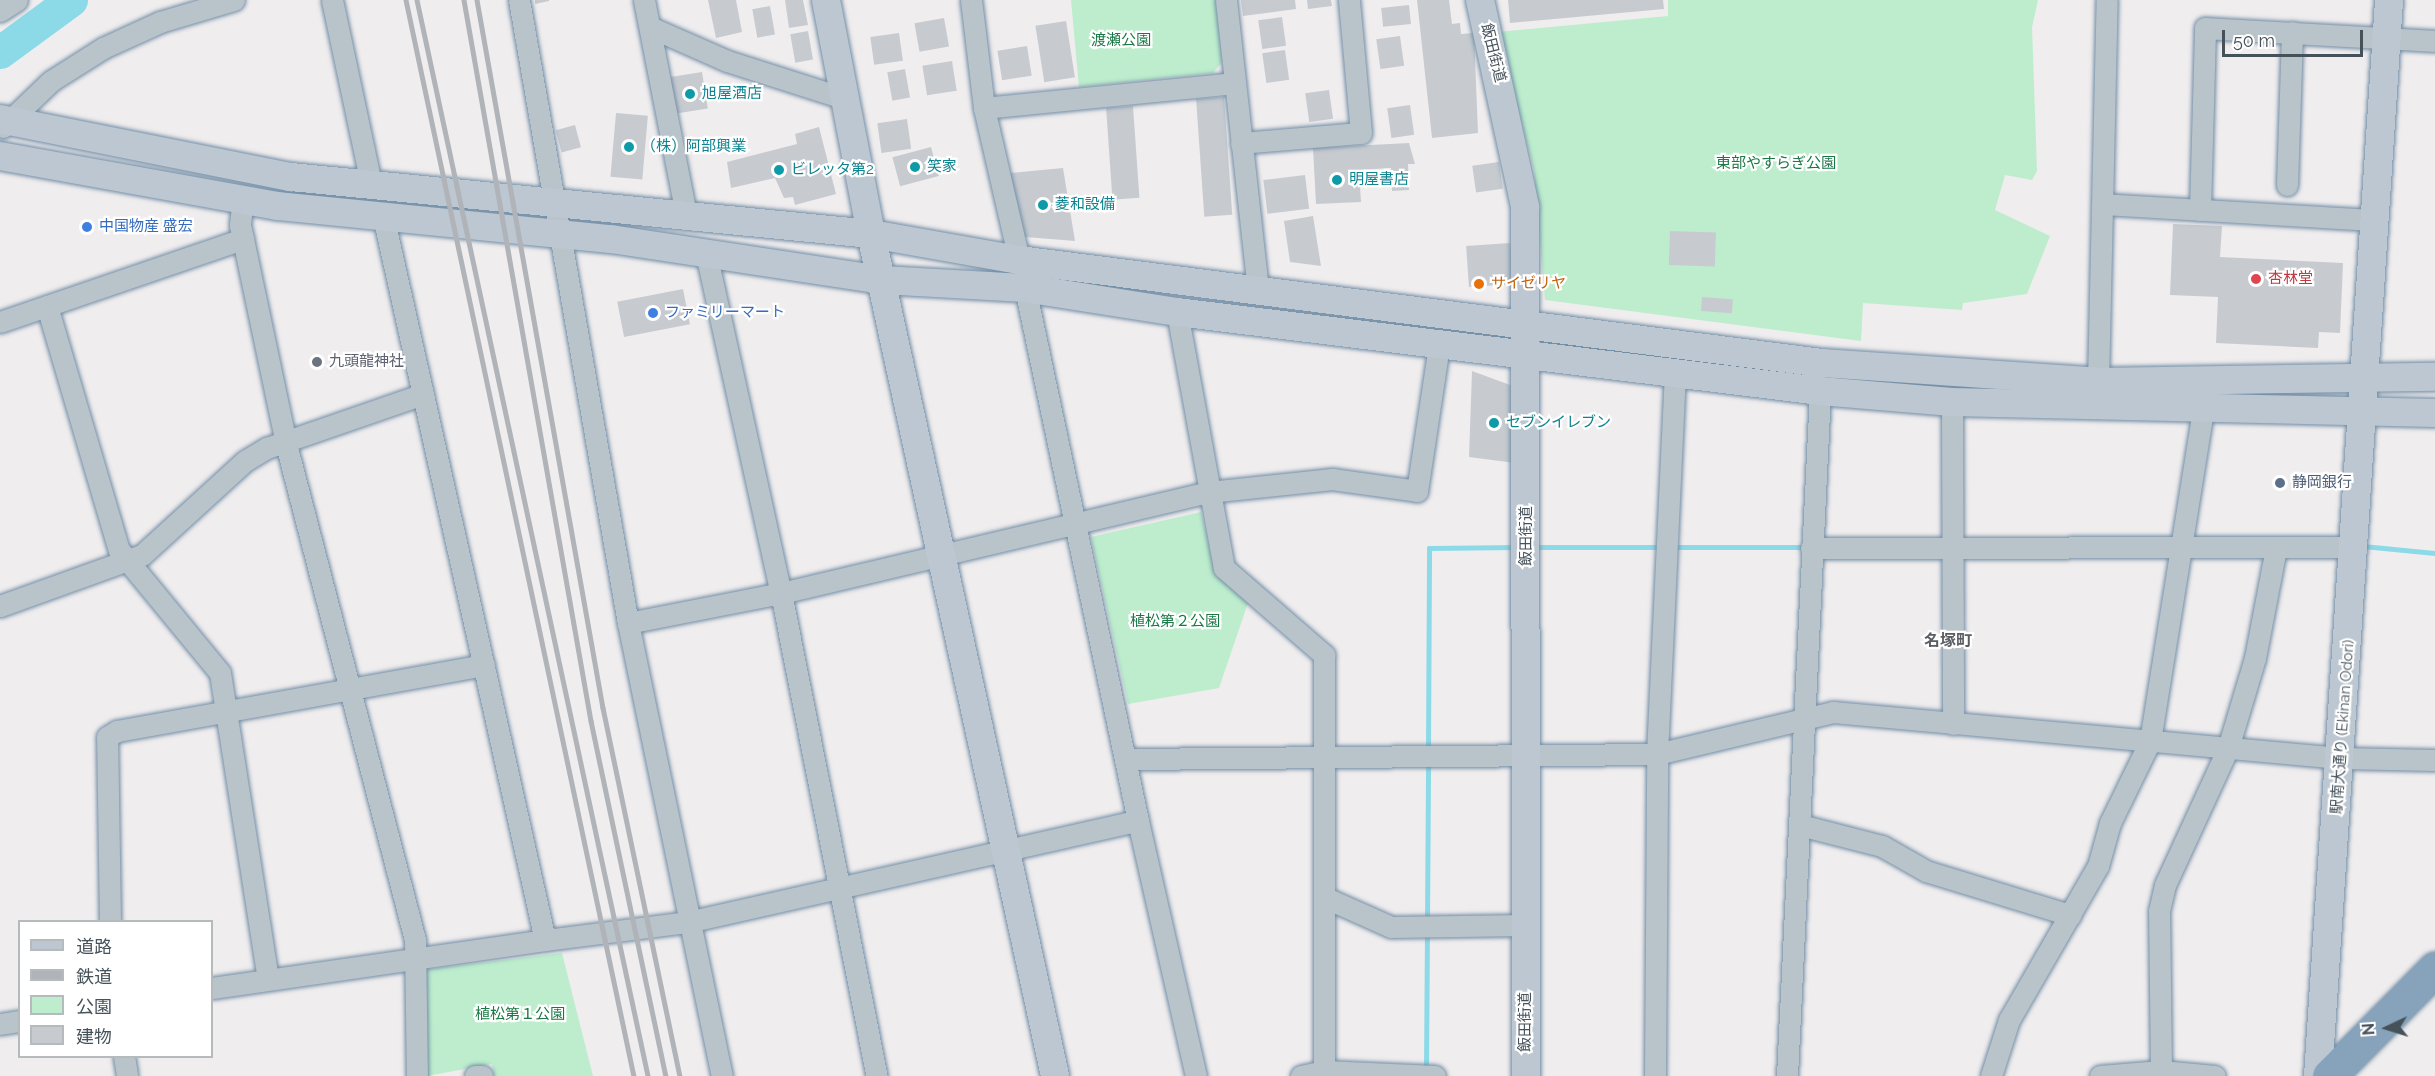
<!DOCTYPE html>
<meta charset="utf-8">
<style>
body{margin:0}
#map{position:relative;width:2435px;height:1076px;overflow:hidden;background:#f0edee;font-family:Raleway,"Noto Sans JP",sans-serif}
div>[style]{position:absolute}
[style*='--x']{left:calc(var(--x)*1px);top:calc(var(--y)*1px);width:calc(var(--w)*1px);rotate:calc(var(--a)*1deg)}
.green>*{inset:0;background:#bdedcd}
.stream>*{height:5px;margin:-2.5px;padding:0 2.5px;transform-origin:2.5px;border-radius:2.5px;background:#8cdae8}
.river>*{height:33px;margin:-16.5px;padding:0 16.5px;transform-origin:16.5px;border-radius:16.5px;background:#8cdae8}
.building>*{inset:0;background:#c7cbd0;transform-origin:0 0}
.roads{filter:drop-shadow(0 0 2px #728ea6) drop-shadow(0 0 2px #728ea6)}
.street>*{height:21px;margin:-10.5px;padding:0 10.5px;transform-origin:10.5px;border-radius:10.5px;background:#b9c3ca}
.secondary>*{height:28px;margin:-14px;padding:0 14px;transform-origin:14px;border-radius:14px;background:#bcc7d1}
.highway>*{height:33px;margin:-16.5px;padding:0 16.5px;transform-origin:16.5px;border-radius:16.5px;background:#87a3bb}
.rail>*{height:4.5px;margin:-2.25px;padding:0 2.25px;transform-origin:2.25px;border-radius:2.25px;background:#b0b3b8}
.dots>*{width:16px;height:16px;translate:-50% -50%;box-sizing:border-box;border:3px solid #fff;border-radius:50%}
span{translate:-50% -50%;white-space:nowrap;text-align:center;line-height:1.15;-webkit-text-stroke:4.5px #fff;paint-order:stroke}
.park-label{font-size:15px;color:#1a7844}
.street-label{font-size:15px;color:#46525a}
.culture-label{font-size:15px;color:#0d838f}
.left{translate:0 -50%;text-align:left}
.shop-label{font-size:15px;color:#366cbe}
.health-label{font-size:15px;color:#be3a42}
.food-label{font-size:15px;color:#c56008}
.worship-label{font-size:15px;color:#5b616d}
.service-label{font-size:15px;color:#4e5e75}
.neighbourhood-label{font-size:16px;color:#5a5e62;font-weight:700}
.legend{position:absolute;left:18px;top:920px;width:195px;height:138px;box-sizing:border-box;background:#fff;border:2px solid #b5babd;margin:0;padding:8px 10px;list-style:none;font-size:18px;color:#46525a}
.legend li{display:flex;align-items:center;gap:12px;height:30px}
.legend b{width:30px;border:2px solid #b5babd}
.north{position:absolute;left:2357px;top:998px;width:60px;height:60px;-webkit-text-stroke:4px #fff;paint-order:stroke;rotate:266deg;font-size:16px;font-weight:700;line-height:24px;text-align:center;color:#46525a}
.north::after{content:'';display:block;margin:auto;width:21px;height:27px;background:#46525a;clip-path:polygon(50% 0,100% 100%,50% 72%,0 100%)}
.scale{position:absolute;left:2222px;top:30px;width:141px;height:27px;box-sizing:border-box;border:3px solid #46525a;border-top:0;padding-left:8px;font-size:18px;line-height:21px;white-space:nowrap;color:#46525a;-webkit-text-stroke:4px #fff;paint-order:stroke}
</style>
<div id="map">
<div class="green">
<i style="clip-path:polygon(1071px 0,1216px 0,1222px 62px,1213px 73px,1079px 87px)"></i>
<i style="clip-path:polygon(1668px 0,2038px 0,2032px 27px,2037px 171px,2032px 180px,2005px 175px,1995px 210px,2050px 236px,2027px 294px,1963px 303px,1962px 310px,1863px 303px,1861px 341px,1545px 300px,1534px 170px,1498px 32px,1668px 16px)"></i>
<i style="clip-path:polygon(1201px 512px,1216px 575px,1249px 600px,1219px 688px,1128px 704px,1091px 537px)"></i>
<i style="clip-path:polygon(562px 953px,593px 1076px,494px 1076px,492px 1064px,427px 1076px,421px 970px)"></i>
</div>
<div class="stream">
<i style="--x:2363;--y:546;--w:72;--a:5.6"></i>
<i style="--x:1532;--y:547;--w:129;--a:0"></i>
<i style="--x:1670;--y:547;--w:138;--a:0"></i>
<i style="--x:1428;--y:750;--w:202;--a:-89.7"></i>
<i style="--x:1429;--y:548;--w:88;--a:-0.7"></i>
<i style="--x:1427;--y:921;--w:161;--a:-89.6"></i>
<i style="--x:1426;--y:1071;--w:140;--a:-89.6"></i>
</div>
<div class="river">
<i style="--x:0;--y:52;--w:88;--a:-36.2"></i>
</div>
<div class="building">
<i style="clip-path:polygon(535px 0,549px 0,549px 1px,535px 4px)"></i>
<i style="clip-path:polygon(708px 0,736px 0,742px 32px,716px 38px)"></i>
<i style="clip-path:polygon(785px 0,803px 0,808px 25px,789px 28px)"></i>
<i style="clip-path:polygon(1241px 0,1295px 0,1296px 9px,1243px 16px)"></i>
<i style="clip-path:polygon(1307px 0,1331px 0,1332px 6px,1308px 9px)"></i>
<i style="clip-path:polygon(1417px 0,1449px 0,1452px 24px,1460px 23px,1461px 34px,1474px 33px,1478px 133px,1432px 138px)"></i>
<i style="clip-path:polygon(1508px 0,1663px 0,1664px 9px,1510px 23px)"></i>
<i style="left:1409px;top:5px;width:19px;height:28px;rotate:84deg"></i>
<i style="left:770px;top:6px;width:29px;height:18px;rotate:80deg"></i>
<i style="left:1282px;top:17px;width:29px;height:24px;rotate:82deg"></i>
<i style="left:944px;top:18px;width:29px;height:30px;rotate:80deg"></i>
<i style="left:1066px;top:21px;width:57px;height:31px;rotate:81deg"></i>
<i style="left:808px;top:31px;width:29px;height:18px;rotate:80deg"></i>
<i style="left:899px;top:33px;width:28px;height:29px;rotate:82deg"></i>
<i style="left:1400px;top:36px;width:30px;height:24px;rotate:82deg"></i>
<i style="left:1027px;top:46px;width:30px;height:30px;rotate:81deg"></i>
<i style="left:1285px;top:50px;width:30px;height:23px;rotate:82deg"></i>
<i style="left:952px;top:61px;width:30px;height:30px;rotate:81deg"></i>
<i style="left:905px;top:69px;width:29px;height:18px;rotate:80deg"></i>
<i style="left:702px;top:72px;width:37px;height:32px;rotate:81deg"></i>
<i style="left:1329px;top:90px;width:29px;height:24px;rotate:82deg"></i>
<i style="left:1224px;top:97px;width:118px;height:28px;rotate:86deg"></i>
<i style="left:1410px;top:105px;width:30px;height:23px;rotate:82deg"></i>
<i style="left:1133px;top:106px;width:92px;height:27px;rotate:86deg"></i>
<i style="left:616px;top:113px;width:32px;height:64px;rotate:5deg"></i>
<i style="left:907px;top:119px;width:30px;height:30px;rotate:82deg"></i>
<i style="left:575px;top:125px;width:23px;height:20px;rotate:75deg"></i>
<i style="clip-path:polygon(819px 127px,836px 194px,795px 205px,793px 197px,784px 198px,775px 178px,731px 188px,727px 162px,797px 144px,795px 134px)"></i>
<i style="clip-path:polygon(1409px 143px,1415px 164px,1408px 164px,1409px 190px,1392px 191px,1391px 168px,1359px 170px,1361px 202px,1316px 204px,1313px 148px)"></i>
<i style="left:931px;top:147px;width:30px;height:40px;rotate:75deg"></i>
<i style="left:1499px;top:162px;width:27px;height:27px;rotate:82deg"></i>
<i style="clip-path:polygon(1063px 168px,1075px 241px,1025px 237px,1010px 173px)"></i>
<i style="left:1305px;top:175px;width:34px;height:42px;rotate:83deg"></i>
<i style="clip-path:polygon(1313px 216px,1321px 266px,1290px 262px,1284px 221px)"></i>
<i style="clip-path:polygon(2173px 224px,2222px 226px,2220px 257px,2343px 263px,2340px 333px,2319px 332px,2318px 348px,2216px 343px,2218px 297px,2170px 295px)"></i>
<i style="left:1670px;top:231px;width:46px;height:34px;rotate:2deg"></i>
<i style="left:1510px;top:243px;width:41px;height:44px;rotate:86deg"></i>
<i style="left:683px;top:289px;width:36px;height:67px;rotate:79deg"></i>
<i style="left:1702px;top:297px;width:31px;height:14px;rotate:4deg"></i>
<i style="clip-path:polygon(1472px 371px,1521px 389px,1515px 463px,1469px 457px)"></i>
</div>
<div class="roads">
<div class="street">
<i style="--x:332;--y:0;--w:188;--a:78"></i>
<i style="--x:519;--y:0;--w:632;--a:80.08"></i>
<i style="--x:628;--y:623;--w:463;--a:78.3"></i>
<i style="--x:644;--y:0;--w:219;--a:78.9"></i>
<i style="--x:971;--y:0;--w:109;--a:83.1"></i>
<i style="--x:984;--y:108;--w:156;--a:77"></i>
<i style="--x:1226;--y:0;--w:293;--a:83.7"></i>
<i style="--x:0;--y:11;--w:20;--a:-33"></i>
<i style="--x:650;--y:27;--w:84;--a:23.8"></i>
<i style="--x:727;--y:61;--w:122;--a:17.7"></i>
<i style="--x:984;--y:108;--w:252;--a:-5.7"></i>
<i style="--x:3;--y:127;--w:66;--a:-43.8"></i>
<i style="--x:51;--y:81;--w:62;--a:-32.4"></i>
<i style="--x:103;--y:48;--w:63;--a:-24.5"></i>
<i style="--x:160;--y:22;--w:77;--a:-16.6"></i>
<i style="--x:1241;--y:143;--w:120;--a:-4.8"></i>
<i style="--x:1361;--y:133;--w:134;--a:-95.2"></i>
<i style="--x:2287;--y:185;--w:153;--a:-88.1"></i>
<i style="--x:243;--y:199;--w:26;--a:97"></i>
<i style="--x:240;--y:225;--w:224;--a:78.1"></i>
<i style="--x:286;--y:444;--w:513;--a:75.42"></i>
<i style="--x:415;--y:940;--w:136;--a:89.2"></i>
<i style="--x:2102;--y:204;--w:269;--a:3.4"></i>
<i style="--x:2200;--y:210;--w:182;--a:-88.4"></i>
<i style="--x:2205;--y:28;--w:230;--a:3.2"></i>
<i style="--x:706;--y:253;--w:348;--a:77.6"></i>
<i style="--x:781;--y:593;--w:492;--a:78.8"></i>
<i style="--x:47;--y:306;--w:254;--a:73.6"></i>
<i style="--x:119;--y:550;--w:159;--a:50.6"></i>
<i style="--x:220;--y:673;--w:310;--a:81.1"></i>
<i style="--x:1177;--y:312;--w:260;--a:79.6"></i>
<i style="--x:1224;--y:568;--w:133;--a:41"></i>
<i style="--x:1324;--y:655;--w:416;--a:90"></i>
<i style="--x:0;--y:322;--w:257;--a:-18.9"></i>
<i style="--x:2098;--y:382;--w:382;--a:-88.7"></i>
<i style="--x:1952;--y:402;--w:322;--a:89.8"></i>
<i style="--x:1811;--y:548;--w:544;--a:-0.11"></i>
<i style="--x:0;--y:606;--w:151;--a:-19.8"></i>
<i style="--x:142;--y:555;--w:139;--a:-42.4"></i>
<i style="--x:245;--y:461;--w:26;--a:-31"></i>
<i style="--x:267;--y:448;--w:165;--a:-19.1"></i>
<i style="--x:628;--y:623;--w:156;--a:-11.1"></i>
<i style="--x:781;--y:593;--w:440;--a:-13.3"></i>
<i style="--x:1209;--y:492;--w:124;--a:-6"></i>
<i style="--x:1332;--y:479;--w:86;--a:8"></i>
<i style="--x:1417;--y:491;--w:148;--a:-81.4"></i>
<i style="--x:1127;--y:759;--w:530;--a:-0.54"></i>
<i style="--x:1657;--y:754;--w:181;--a:-13.4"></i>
<i style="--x:1833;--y:712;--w:509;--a:5.18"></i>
<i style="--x:2340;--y:758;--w:95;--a:1.2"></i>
<i style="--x:1138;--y:821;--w:262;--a:77.2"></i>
<i style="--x:1800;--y:825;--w:85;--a:14.4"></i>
<i style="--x:1882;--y:846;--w:51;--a:29.6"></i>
<i style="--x:1926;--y:871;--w:151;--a:17"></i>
<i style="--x:1326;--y:898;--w:71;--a:24"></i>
<i style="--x:1391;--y:927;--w:136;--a:-0.8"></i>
<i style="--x:110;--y:922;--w:185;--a:-90.9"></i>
<i style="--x:107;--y:737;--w:12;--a:-31"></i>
<i style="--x:117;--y:731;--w:373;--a:-10.2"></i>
<i style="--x:545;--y:940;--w:144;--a:-7.2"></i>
<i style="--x:688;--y:922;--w:461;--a:-12.7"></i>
<i style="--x:1138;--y:821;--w:545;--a:-101.97"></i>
<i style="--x:212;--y:988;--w:336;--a:-8.2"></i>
<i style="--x:545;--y:940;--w:742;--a:-102.61"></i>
<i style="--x:0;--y:1024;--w:20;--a:-9"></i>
<i style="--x:124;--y:1056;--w:20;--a:81"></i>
<i style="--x:2161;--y:1071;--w:160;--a:-90.7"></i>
<i style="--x:2159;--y:911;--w:27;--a:-77"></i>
<i style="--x:2165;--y:885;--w:151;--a:-65.3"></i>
<i style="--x:2228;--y:748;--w:94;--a:-73.3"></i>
<i style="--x:2255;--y:658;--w:112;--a:-79.2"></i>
<i style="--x:475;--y:1076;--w:7;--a:0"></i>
<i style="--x:1301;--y:1076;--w:24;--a:-12"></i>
<i style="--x:1324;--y:1071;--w:111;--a:2.6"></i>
<i style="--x:1655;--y:1076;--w:322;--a:-89.6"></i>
<i style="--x:1657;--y:754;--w:382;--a:-87.3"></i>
<i style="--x:1787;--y:1076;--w:686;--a:-87.24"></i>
<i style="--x:1991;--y:1076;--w:59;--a:-72.2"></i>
<i style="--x:2009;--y:1020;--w:178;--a:-60"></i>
<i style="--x:2098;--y:866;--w:45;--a:-74.4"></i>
<i style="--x:2110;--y:823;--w:91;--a:-64"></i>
<i style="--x:2150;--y:741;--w:336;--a:-80.9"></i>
<i style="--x:2100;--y:1076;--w:61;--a:-4.7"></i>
<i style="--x:2161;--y:1071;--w:54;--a:5.3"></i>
</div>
<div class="secondary">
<i style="--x:826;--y:0;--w:238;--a:79.1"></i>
<i style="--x:871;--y:234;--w:862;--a:77.67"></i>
<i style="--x:1480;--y:0;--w:212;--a:77.7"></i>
<i style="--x:1525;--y:207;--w:869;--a:89.93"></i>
<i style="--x:0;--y:119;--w:297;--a:11.3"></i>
<i style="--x:291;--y:177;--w:583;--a:5.61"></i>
<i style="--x:871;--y:234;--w:150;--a:10"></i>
<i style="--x:1019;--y:260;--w:810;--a:7.31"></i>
<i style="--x:1822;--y:363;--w:277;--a:3.9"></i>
<i style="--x:2098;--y:382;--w:337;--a:-0.9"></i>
<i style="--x:0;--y:156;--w:282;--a:10.2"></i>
<i style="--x:278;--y:206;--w:335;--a:5.7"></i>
<i style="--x:611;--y:239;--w:274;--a:8.6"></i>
<i style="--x:882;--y:280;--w:143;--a:3.2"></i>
<i style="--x:1025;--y:288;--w:154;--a:9"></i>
<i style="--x:1177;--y:312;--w:648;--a:7"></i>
<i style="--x:1820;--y:391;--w:132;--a:4.8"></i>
<i style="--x:1952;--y:402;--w:483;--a:1.3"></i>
<i style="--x:2318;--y:1076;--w:1078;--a:-86.22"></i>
</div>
<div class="highway">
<i style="--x:2329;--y:1076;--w:151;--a:-45.3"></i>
</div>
</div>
<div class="rail">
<i style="--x:406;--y:0;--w:1100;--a:78.04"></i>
<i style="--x:417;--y:0;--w:1101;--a:77.88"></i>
<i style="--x:464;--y:0;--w:732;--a:80.01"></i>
<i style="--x:591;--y:721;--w:363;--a:78.1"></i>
<i style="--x:477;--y:0;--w:719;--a:79.91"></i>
<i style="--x:603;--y:708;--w:376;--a:78.2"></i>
</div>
<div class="dots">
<i style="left:690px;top:94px;background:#0f9aa8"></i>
<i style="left:629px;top:147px;background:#0f9aa8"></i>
<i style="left:915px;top:167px;background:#0f9aa8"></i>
<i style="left:779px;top:170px;background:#0f9aa8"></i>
<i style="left:1337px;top:180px;background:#0f9aa8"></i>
<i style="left:1043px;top:205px;background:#0f9aa8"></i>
<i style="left:87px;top:227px;background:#3f7fe0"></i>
<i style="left:2256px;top:279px;background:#e0444e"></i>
<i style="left:1479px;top:284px;background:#e8710a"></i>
<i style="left:653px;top:313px;background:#3f7fe0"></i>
<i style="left:317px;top:362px;background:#6b7280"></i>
<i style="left:1494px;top:423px;background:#0f9aa8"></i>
<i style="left:2280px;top:483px;background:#5c6f8a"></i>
</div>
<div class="park-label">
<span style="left:1121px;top:41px">渡瀬公園</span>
<span style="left:1776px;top:164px">東部やすらぎ公園</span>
<span style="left:1175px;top:622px">植松第２公園</span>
<span style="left:520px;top:1015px">植松第１公園</span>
</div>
<div class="street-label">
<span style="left:1493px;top:53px;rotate:76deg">飯田街道</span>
<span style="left:1527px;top:536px;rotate:-90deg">飯田街道</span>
<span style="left:2343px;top:727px;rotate:-86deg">駅南大通り (Ekinan Odori)</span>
<span style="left:1526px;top:1022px;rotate:-90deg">飯田街道</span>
</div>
<div class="culture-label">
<span class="left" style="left:702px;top:94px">旭屋酒店</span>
<span class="left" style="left:641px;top:147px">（株）阿部興業</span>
<span class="left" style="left:927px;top:167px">笑家</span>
<span class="left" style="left:791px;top:170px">ビレッタ第2</span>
<span class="left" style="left:1349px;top:180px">明屋書店</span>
<span class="left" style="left:1055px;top:205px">菱和設備</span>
<span class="left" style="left:1506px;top:423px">セブンイレブン</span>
</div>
<div class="shop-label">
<span class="left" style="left:99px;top:227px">中国物産 盛宏</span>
<span class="left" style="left:665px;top:313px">ファミリーマート</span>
</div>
<div class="health-label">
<span class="left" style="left:2268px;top:279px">杏林堂</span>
</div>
<div class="food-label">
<span class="left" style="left:1491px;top:284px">サイゼリヤ</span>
</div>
<div class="worship-label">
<span class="left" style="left:329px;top:362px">九頭龍神社</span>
</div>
<div class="service-label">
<span class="left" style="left:2292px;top:483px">静岡銀行</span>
</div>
<div class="neighbourhood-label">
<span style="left:1948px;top:641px">名塚町</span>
</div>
<ul class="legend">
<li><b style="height:8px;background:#bcc7d1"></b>道路</li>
<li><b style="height:8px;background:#b0b3b8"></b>鉄道</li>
<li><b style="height:16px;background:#bdedcd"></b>公園</li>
<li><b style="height:16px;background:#c7cbd0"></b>建物</li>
</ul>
<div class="north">N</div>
<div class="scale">50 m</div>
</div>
